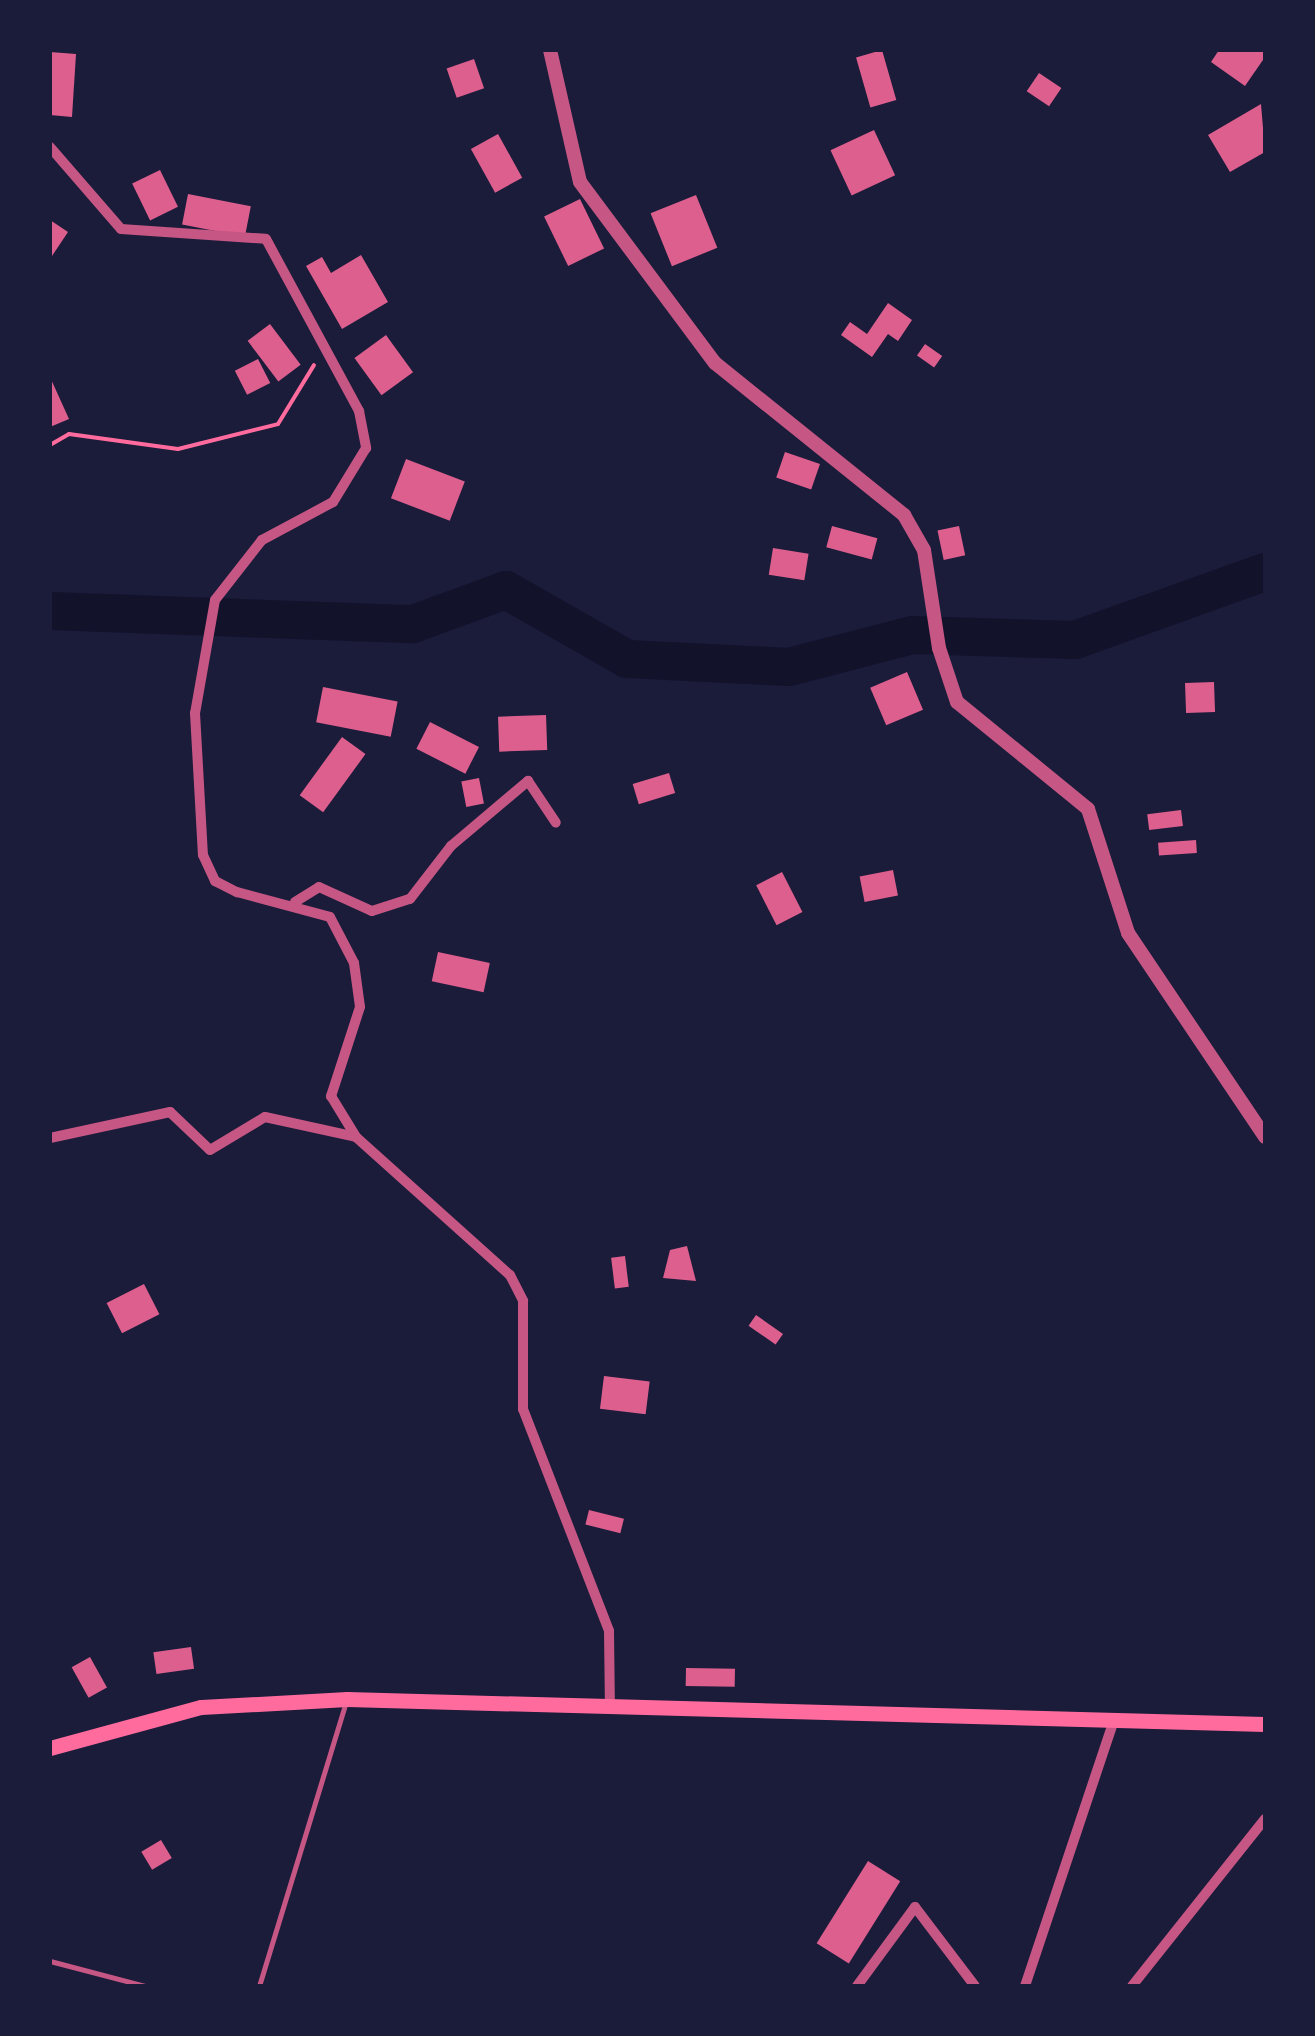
<!DOCTYPE html>
<style>
body{margin:0}
#map{position:relative;width:1315px;height:2036px;overflow:hidden;background:#1b1b3a;font-family:"Varela Round",sans-serif}
div>[style]{position:absolute}
[style*='--x']{left:calc(var(--x)*1px);top:calc(var(--y)*1px);width:calc(var(--w)*1px);rotate:calc(var(--a)*1deg)}
.river>*{height:38px;margin:-19px;padding:0 19px;transform-origin:19px;border-radius:19px;background:#12122b}
.building>*{inset:0;background:#dd5f8e;transform-origin:0 0}
.path>*{height:4px;margin:-2px;padding:0 2px;transform-origin:2px;border-radius:2px;background:#ff6b9d}
.service>*{height:5px;margin:-2.5px;padding:0 2.5px;transform-origin:2.5px;border-radius:2.5px;background:#c65784}
.minor>*{height:10px;margin:-5px;padding:0 5px;transform-origin:5px;border-radius:5px;background:#c65784}
.tertiary>*{height:14px;margin:-7px;padding:0 7px;transform-origin:7px;border-radius:7px;background:#c65784}
.secondary>*{height:15px;margin:-7.5px;padding:0 7.5px;transform-origin:7.5px;border-radius:7.5px;background:#ff6b9d}
span{translate:-50% -50%;white-space:nowrap;text-align:center;line-height:1.15;-webkit-text-stroke:9px #1b1b3a;paint-order:stroke}
.frame{position:absolute;inset:0;border:52px solid #1b1b3a;pointer-events:none}
</style>
<div id="map">
<div class="river">
<i style="--x:50;--y:611;--w:363;--a:2.1"></i>
<i style="--x:413;--y:624;--w:99;--a:-20.1"></i>
<i style="--x:506;--y:590;--w:139;--a:29.7"></i>
<i style="--x:627;--y:659;--w:162;--a:2.8"></i>
<i style="--x:789;--y:667;--w:128;--a:-14.5"></i>
<i style="--x:913;--y:635;--w:162;--a:1.8"></i>
<i style="--x:1075;--y:640;--w:202;--a:-19.7"></i>
</div>
<div class="building">
<i style="left:882px;top:50px;width:52px;height:27px;rotate:74deg"></i>
<i style="clip-path:polygon(1219px 50px,1265px 50px,1265px 57px,1245px 86px,1211px 62px)"></i>
<i style="clip-path:polygon(50px 52px,76px 54px,72px 117px,50px 115px)"></i>
<i style="left:474px;top:59px;width:31px;height:29px;rotate:71deg"></i>
<i style="left:1039px;top:73px;width:27px;height:22px;rotate:34deg"></i>
<i style="clip-path:polygon(1261px 104px,1265px 152px,1230px 172px,1208px 135px)"></i>
<i style="left:874px;top:130px;width:50px;height:48px;rotate:65deg"></i>
<i style="left:498px;top:134px;width:50px;height:31px;rotate:61deg"></i>
<i style="left:160px;top:170px;width:41px;height:31px;rotate:64deg"></i>
<i style="left:188px;top:194px;width:64px;height:31px;rotate:11deg"></i>
<i style="left:696px;top:195px;width:57px;height:49px;rotate:68deg"></i>
<i style="left:580px;top:199px;width:55px;height:40px;rotate:64deg"></i>
<i style="clip-path:polygon(50px 220px,68px 232px,50px 259px)"></i>
<i style="clip-path:polygon(361px 255px,388px 302px,342px 329px,306px 266px,322px 257px,331px 273px)"></i>
<i style="clip-path:polygon(888px 303px,912px 320px,898px 341px,888px 334px,872px 357px,841px 335px,850px 322px,867px 334px)"></i>
<i style="left:270px;top:324px;width:51px;height:28px;rotate:53deg"></i>
<i style="left:386px;top:335px;width:46px;height:39px;rotate:54deg"></i>
<i style="left:925px;top:344px;width:21px;height:14px;rotate:35deg"></i>
<i style="left:258px;top:359px;width:27px;height:26px;rotate:63deg"></i>
<i style="clip-path:polygon(50px 377px,69px 419px,50px 427px)"></i>
<i style="left:785px;top:452px;width:37px;height:27px;rotate:19deg"></i>
<i style="left:406px;top:459px;width:63px;height:42px;rotate:21deg"></i>
<i style="left:832px;top:526px;width:47px;height:22px;rotate:15deg"></i>
<i style="left:959px;top:526px;width:30px;height:22px;rotate:78deg"></i>
<i style="left:773px;top:548px;width:36px;height:27px;rotate:9deg"></i>
<i style="left:907px;top:672px;width:41px;height:40px;rotate:67deg"></i>
<i style="left:1214px;top:682px;width:30px;height:29px;rotate:88deg"></i>
<i style="left:323px;top:687px;width:76px;height:36px;rotate:11deg"></i>
<i style="left:546px;top:715px;width:35px;height:48px;rotate:88deg"></i>
<i style="left:430px;top:722px;width:55px;height:30px;rotate:27deg"></i>
<i style="left:342px;top:737px;width:29px;height:72px;rotate:36deg"></i>
<i style="left:669px;top:773px;width:21px;height:38px;rotate:73deg"></i>
<i style="left:479px;top:778px;width:26px;height:18px;rotate:79deg"></i>
<i style="left:1181px;top:810px;width:16px;height:34px;rotate:83deg"></i>
<i style="left:1196px;top:840px;width:13px;height:38px;rotate:86deg"></i>
<i style="left:893px;top:870px;width:26px;height:34px;rotate:79deg"></i>
<i style="left:782px;top:872px;width:45px;height:29px;rotate:63deg"></i>
<i style="left:438px;top:952px;width:53px;height:30px;rotate:12deg"></i>
<i style="clip-path:polygon(687px 1246px,696px 1281px,663px 1278px,670px 1250px)"></i>
<i style="left:625px;top:1256px;width:31px;height:14px;rotate:83deg"></i>
<i style="left:144px;top:1284px;width:34px;height:42px;rotate:63deg"></i>
<i style="left:756px;top:1315px;width:33px;height:13px;rotate:35deg"></i>
<i style="left:604px;top:1376px;width:46px;height:33px;rotate:7deg"></i>
<i style="left:589px;top:1510px;width:36px;height:15px;rotate:14deg"></i>
<i style="left:191px;top:1647px;width:22px;height:38px;rotate:82deg"></i>
<i style="left:90px;top:1657px;width:35px;height:21px;rotate:61deg"></i>
<i style="left:686px;top:1668px;width:49px;height:18px;rotate:1deg"></i>
<i style="left:161px;top:1840px;width:21px;height:23px;rotate:59deg"></i>
<i style="left:868px;top:1861px;width:38px;height:97px;rotate:32deg"></i>
</div>
<div class="path">
<i style="--x:50;--y:445;--w:22;--a:-30"></i>
<i style="--x:69;--y:434;--w:110;--a:7.8"></i>
<i style="--x:178;--y:449;--w:103;--a:-14"></i>
<i style="--x:278;--y:424;--w:69;--a:-58.6"></i>
</div>
<div class="service">
<i style="--x:50;--y:1961;--w:98;--a:14.7"></i>
<i style="--x:259;--y:1986;--w:297;--a:-73"></i>
</div>
<div class="minor">
<i style="--x:50;--y:147;--w:108;--a:49.1"></i>
<i style="--x:121;--y:229;--w:145;--a:3.9"></i>
<i style="--x:266;--y:239;--w:196;--a:61.6"></i>
<i style="--x:359;--y:411;--w:38;--a:79"></i>
<i style="--x:366;--y:448;--w:63;--a:121.4"></i>
<i style="--x:333;--y:502;--w:81;--a:151.8"></i>
<i style="--x:262;--y:540;--w:76;--a:128.1"></i>
<i style="--x:215;--y:600;--w:115;--a:100"></i>
<i style="--x:195;--y:713;--w:142;--a:86.8"></i>
<i style="--x:203;--y:855;--w:29;--a:65"></i>
<i style="--x:215;--y:881;--w:25;--a:27"></i>
<i style="--x:237;--y:892;--w:96;--a:15"></i>
<i style="--x:330;--y:917;--w:52;--a:62.4"></i>
<i style="--x:354;--y:963;--w:44;--a:82.2"></i>
<i style="--x:360;--y:1007;--w:94;--a:108"></i>
<i style="--x:331;--y:1096;--w:48;--a:58.6"></i>
<i style="--x:356;--y:1137;--w:207;--a:41.9"></i>
<i style="--x:510;--y:1275;--w:29;--a:63"></i>
<i style="--x:523;--y:1301;--w:108;--a:90"></i>
<i style="--x:523;--y:1409;--w:238;--a:68.8"></i>
<i style="--x:609;--y:1631;--w:77;--a:89.3"></i>
<i style="--x:295;--y:902;--w:28;--a:-32"></i>
<i style="--x:319;--y:887;--w:58;--a:24.4"></i>
<i style="--x:372;--y:911;--w:40;--a:-18"></i>
<i style="--x:410;--y:899;--w:67;--a:-52.3"></i>
<i style="--x:451;--y:846;--w:101;--a:-40.2"></i>
<i style="--x:528;--y:781;--w:50;--a:56.3"></i>
<i style="--x:50;--y:1138;--w:123;--a:-12.2"></i>
<i style="--x:170;--y:1112;--w:55;--a:43.5"></i>
<i style="--x:210;--y:1150;--w:64;--a:-31"></i>
<i style="--x:265;--y:1117;--w:93;--a:12.4"></i>
<i style="--x:857;--y:1986;--w:98;--a:-53.7"></i>
<i style="--x:915;--y:1907;--w:99;--a:52.8"></i>
<i style="--x:1025;--y:1986;--w:277;--a:-71.5"></i>
<i style="--x:1132;--y:1986;--w:213;--a:-51.5"></i>
</div>
<div class="tertiary">
<i style="--x:550;--y:50;--w:135;--a:77.2"></i>
<i style="--x:580;--y:182;--w:226;--a:53.3"></i>
<i style="--x:715;--y:363;--w:243;--a:38.8"></i>
<i style="--x:904;--y:515;--w:40;--a:60.3"></i>
<i style="--x:924;--y:550;--w:99;--a:81.3"></i>
<i style="--x:939;--y:648;--w:57;--a:71.6"></i>
<i style="--x:957;--y:702;--w:169;--a:39.2"></i>
<i style="--x:1088;--y:809;--w:130;--a:72.1"></i>
<i style="--x:1128;--y:933;--w:246;--a:56.1"></i>
</div>
<div class="secondary">
<i style="--x:50;--y:1748;--w:156;--a:-15.2"></i>
<i style="--x:201;--y:1707;--w:146;--a:-3.1"></i>
<i style="--x:347;--y:1699;--w:918;--a:1.56"></i>
</div>
<div class="frame"></div>
</div>
